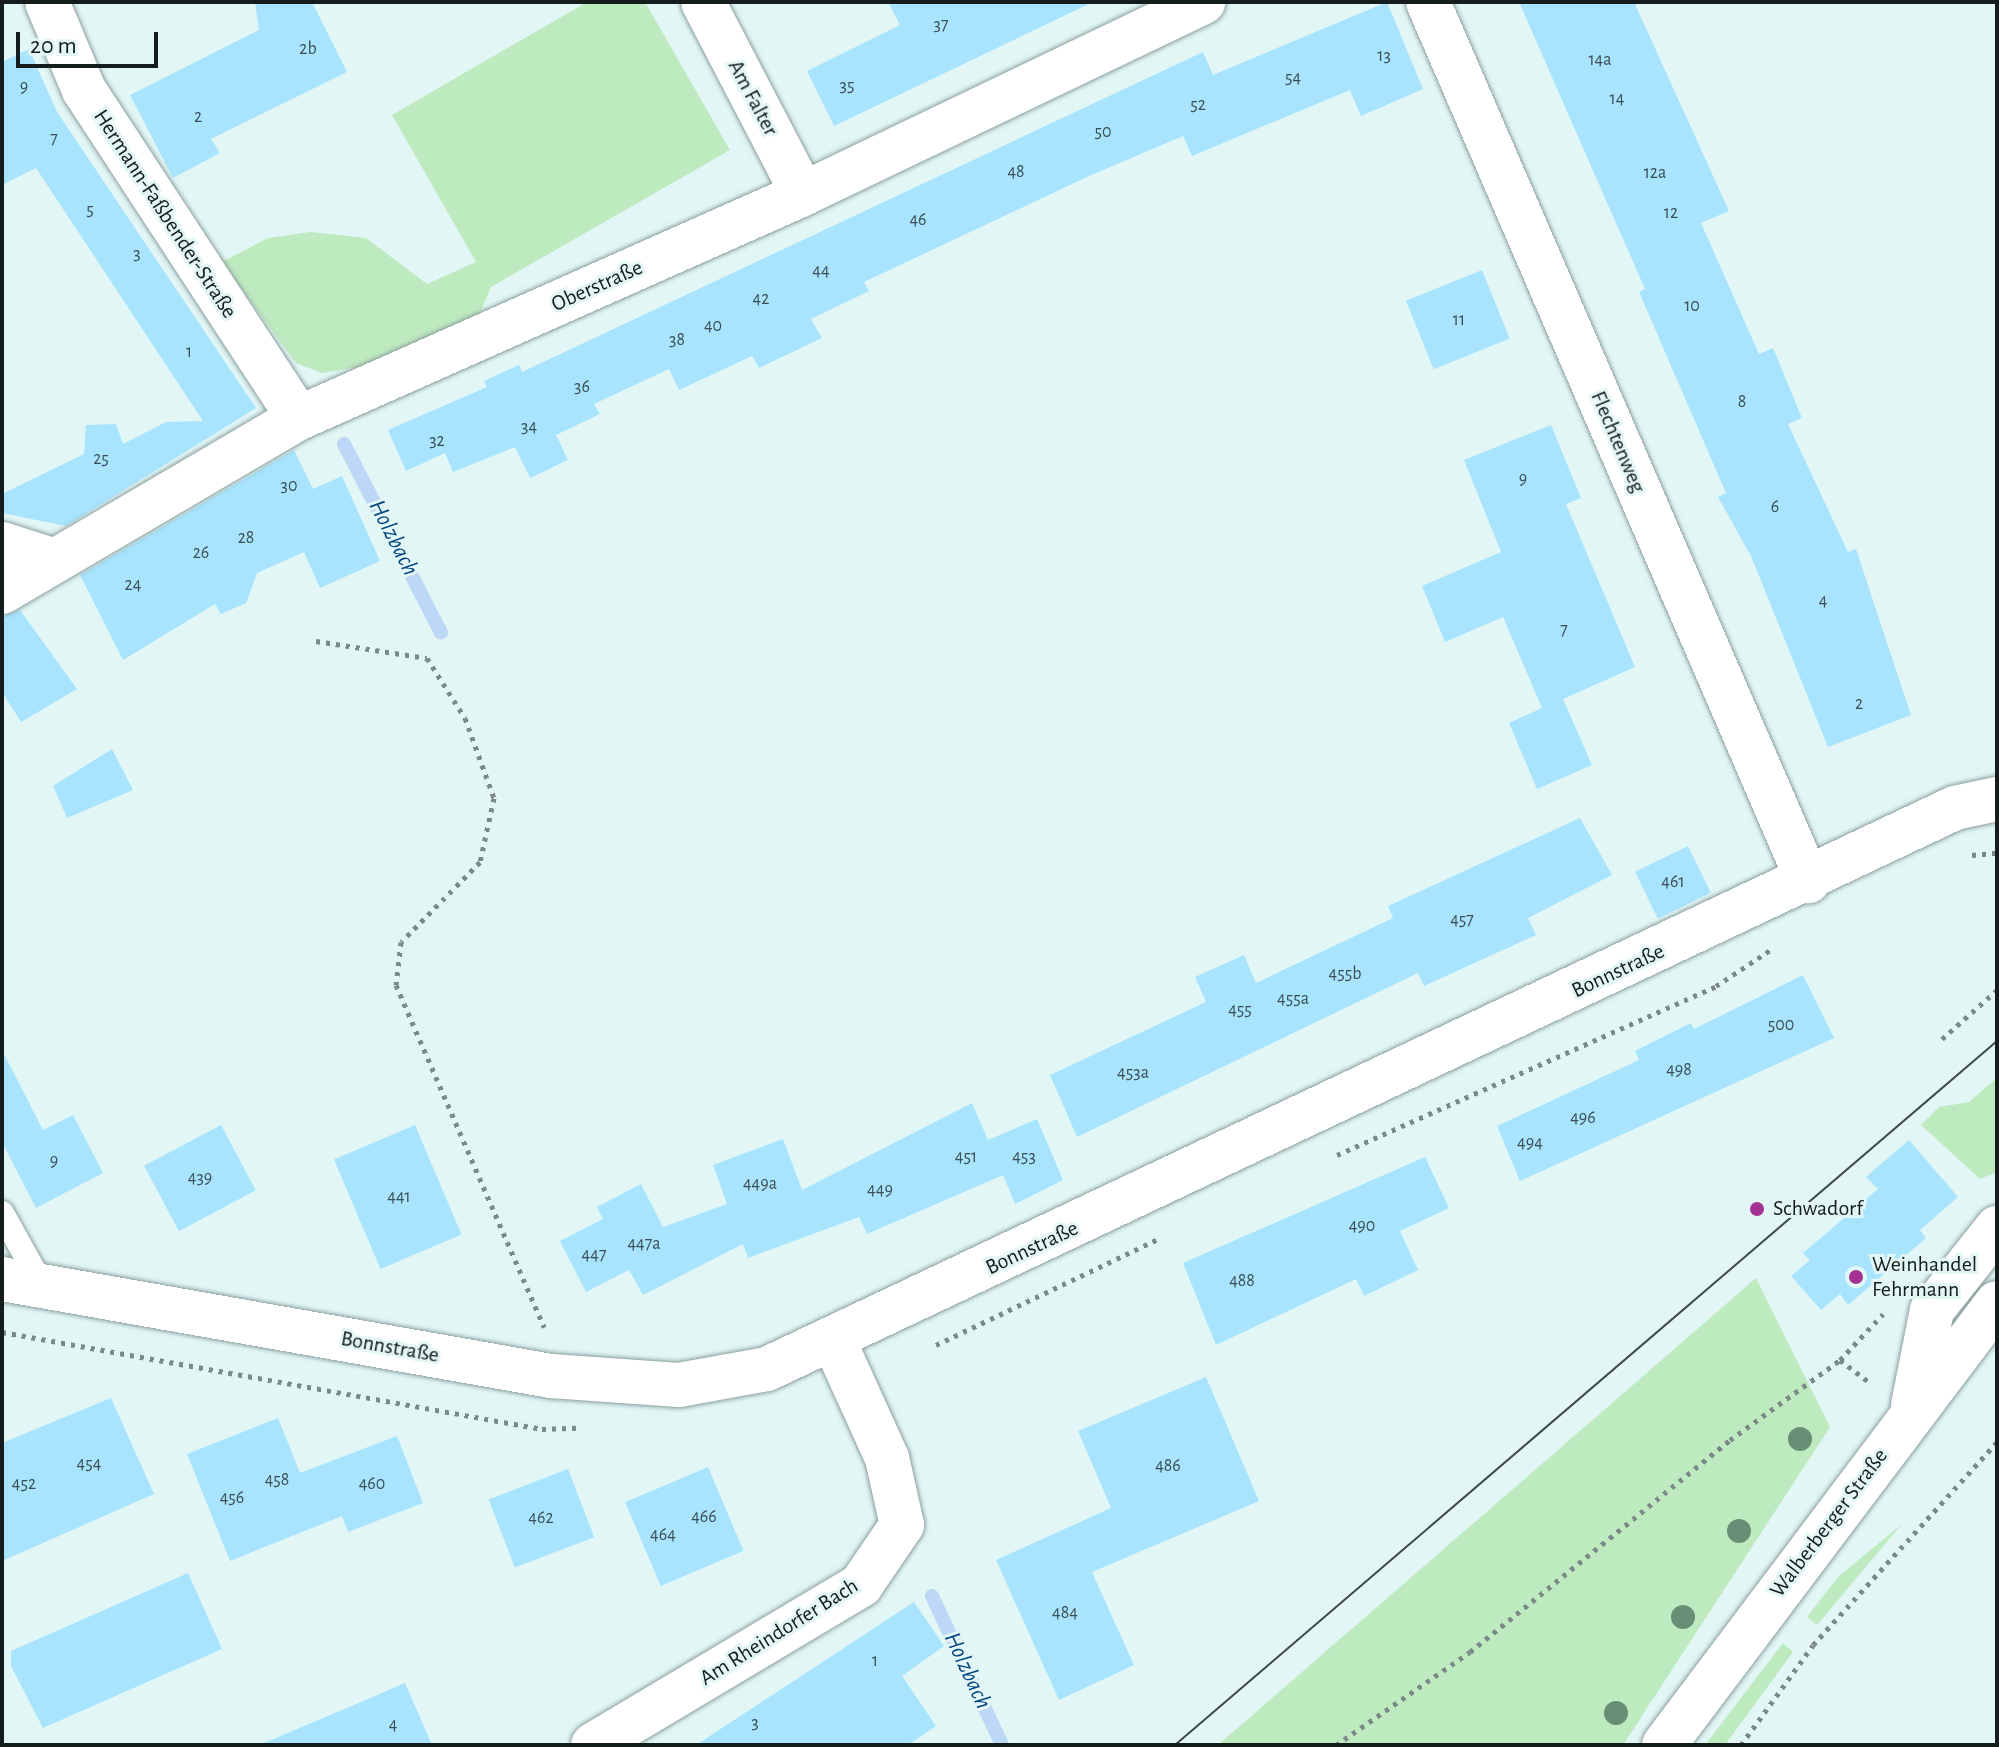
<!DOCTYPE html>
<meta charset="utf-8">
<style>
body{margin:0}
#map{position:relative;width:1999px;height:1747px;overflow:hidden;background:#e2f6f6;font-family:"Alegreya Sans",sans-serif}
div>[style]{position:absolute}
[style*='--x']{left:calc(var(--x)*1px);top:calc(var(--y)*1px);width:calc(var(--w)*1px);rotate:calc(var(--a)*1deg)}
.green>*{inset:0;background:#beeabf}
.stream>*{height:14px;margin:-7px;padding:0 7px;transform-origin:7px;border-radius:7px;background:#bdd7f7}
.building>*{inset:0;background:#a8e4fe;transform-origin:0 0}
.path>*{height:5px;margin-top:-2.5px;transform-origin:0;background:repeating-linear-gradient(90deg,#7c8989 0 4px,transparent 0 10px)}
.roads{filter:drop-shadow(0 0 2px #8c9f9f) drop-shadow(0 0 2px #8c9f9f)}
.lane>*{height:24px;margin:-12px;padding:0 12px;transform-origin:12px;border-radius:12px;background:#fff}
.street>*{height:44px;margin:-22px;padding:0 22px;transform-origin:22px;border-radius:22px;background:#fff}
.secondary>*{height:44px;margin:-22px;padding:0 22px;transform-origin:22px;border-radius:22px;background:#fff}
.tram>*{height:2px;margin:-1px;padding:0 1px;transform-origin:1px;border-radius:1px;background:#404a4a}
.trees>*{width:24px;height:24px;margin:-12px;border-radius:50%;background:#668f76}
.dots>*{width:22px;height:22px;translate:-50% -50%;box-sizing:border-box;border:4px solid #e2f6f6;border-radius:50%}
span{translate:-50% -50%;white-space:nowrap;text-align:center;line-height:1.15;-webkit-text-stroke:6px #e2f6f6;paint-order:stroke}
.number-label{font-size:18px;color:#3a4e54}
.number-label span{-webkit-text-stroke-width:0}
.street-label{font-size:22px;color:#151c1c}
.poi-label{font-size:22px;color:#151c1c}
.left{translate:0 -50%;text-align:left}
.water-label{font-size:24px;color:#044481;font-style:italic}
.frame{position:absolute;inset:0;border:4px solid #151c1c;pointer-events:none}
.scale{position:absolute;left:16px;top:32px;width:142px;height:36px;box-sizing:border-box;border:4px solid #151c1c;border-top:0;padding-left:10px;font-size:24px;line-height:28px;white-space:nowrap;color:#151c1c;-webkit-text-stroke:6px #e2f6f6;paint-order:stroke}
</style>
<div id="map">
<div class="green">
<i style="clip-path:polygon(587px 2px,645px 2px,730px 150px,491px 287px,479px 316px,365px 366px,322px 373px,296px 363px,222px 262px,268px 238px,311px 232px,366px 238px,427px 284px,476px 262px,392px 115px)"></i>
<i style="clip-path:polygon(1997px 1078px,1997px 1172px,1980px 1179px,1921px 1125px,1939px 1107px,1969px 1102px)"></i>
<i style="clip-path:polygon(1756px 1278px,1830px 1427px,1623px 1745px,1218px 1745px)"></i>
<i style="clip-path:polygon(1902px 1524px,1817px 1625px,1807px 1617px,1838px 1577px)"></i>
<i style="clip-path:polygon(1783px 1643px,1793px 1652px,1725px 1745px,1705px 1745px)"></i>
</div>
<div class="stream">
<i style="--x:344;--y:444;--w:212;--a:62.8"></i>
<i style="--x:932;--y:1596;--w:165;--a:64.8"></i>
</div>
<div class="building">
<i style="clip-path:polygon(255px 2px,312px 2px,347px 72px,211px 139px,220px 153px,173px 178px,130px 95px,259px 30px)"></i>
<i style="clip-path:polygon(888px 2px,1093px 2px,834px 126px,807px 71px,900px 25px)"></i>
<i style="clip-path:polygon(1387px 2px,1423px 89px,1361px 116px,1350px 90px,1192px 156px,1183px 136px,1089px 176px,864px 282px,869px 291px,811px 319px,822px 338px,759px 368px,752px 356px,679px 390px,669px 369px,594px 404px,600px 414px,556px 435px,568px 460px,530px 478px,515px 447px,453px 472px,445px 453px,406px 471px,388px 430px,487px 387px,484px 381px,519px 365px,522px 372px,1203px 52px,1213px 75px)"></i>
<i style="clip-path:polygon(1519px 2px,1634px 2px,1729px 211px,1701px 223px,1759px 354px,1773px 348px,1802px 418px,1788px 424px,1848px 552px,1856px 549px,1911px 715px,1828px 747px,1751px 556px,1718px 497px,1726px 493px,1639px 292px,1645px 289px)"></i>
<i style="clip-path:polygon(29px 49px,57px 112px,256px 408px,66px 526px,2px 513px,2px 494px,84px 454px,86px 425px,116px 424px,123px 444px,166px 422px,203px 421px,36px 168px,2px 185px,2px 62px)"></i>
<i style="left:1482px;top:270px;width:74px;height:82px;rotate:68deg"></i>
<i style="clip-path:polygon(1551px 425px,1581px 498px,1566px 504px,1635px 667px,1563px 699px,1592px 765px,1537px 789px,1509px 723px,1542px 708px,1503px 617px,1445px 642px,1422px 586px,1501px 552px,1464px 460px)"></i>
<i style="clip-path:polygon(294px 450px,313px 489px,342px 476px,380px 561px,320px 588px,304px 552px,257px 573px,246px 603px,221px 614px,215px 604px,123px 660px,80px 575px)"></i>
<i style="clip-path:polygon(20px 610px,77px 689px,21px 722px,2px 692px,2px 617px)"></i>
<i style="clip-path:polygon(112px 749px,133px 790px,67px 818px,53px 786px)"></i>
<i style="clip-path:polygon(1580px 818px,1612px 875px,1528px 918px,1536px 935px,1424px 986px,1418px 973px,1077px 1137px,1050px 1075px,1206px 1002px,1195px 977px,1244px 955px,1256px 983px,1393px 918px,1388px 906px)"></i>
<i style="left:1688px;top:846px;width:52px;height:59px;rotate:64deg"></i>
<i style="clip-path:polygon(1803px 975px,1834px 1038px,1520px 1181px,1497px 1126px,1639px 1060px,1635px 1051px,1691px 1023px,1694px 1029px)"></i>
<i style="clip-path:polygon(2px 1050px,43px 1130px,73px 1115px,103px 1173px,36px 1208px,2px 1142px)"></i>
<i style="clip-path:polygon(972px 1103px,988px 1140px,1037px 1119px,1063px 1180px,1015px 1204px,1003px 1175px,867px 1234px,859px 1217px,748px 1258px,743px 1244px,643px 1295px,629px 1270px,586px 1292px,560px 1241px,603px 1219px,597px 1207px,641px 1184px,663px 1227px,727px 1204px,713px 1165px,783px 1139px,802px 1190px)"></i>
<i style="left:221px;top:1125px;width:74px;height:87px;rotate:62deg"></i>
<i style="left:415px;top:1125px;width:119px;height:88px;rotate:67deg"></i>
<i style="clip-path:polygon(1909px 1140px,1958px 1197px,1920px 1230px,1926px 1238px,1848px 1305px,1840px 1294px,1821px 1310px,1791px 1276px,1810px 1260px,1803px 1253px,1878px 1189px,1866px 1177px)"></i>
<i style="clip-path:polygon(1425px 1157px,1449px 1208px,1400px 1231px,1418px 1270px,1364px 1296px,1356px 1279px,1216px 1345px,1183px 1263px)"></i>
<i style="clip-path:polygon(1206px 1377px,1259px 1501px,1092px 1572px,1134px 1665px,1059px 1700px,996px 1560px,1111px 1508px,1078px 1431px)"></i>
<i style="clip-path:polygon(111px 1398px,154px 1494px,2px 1561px,2px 1443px)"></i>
<i style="clip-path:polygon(278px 1418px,300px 1473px,397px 1436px,423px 1503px,348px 1532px,342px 1516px,230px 1561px,187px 1454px)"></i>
<i style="left:708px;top:1467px;width:91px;height:90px;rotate:67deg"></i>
<i style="left:568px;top:1469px;width:73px;height:85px;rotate:69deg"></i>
<i style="clip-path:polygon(188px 1573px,222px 1649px,43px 1728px,11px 1666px,11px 1651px)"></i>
<i style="clip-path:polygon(914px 1602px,944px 1646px,902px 1676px,936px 1726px,908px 1745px,696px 1745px)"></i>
<i style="clip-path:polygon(405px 1683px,432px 1745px,259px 1745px,354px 1705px)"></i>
</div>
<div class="path">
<i style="--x:316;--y:641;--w:112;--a:8.7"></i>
<i style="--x:427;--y:658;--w:71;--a:57.7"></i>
<i style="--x:465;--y:718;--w:85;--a:70.1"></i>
<i style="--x:494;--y:798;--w:66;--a:102.3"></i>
<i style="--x:480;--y:862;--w:112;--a:134.6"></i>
<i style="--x:401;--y:942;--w:43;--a:96.6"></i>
<i style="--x:396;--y:985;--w:373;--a:66.6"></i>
<i style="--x:1972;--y:855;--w:25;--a:-5"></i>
<i style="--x:1942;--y:1039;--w:74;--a:-41.7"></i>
<i style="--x:1337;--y:1155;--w:415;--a:-24"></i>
<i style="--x:1716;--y:986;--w:67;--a:-33.5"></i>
<i style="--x:2;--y:1332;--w:549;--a:10.18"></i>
<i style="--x:542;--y:1429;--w:34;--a:-2"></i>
<i style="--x:936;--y:1345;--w:246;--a:-25.5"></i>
<i style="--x:1840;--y:1360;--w:63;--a:-46.9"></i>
<i style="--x:1336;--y:1745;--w:163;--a:-34.8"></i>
<i style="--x:1470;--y:1652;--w:335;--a:-39.2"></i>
<i style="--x:1730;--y:1440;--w:136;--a:-36"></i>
<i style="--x:1840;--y:1360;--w:36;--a:37"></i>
<i style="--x:1741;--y:1745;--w:123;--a:-54.2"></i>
<i style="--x:1813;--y:1645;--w:274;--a:-47.8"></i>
</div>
<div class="roads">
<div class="lane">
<i style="--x:2;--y:1213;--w:85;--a:61"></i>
</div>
<div class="street">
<i style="--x:47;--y:2;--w:95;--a:67.2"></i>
<i style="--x:84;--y:90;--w:392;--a:56.8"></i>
<i style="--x:703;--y:2;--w:216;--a:62.5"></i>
<i style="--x:1428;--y:2;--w:958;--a:66.62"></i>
<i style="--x:2;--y:544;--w:52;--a:17.7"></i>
<i style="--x:2;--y:592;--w:344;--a:-30.4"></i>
<i style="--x:299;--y:418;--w:552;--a:-23.96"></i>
<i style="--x:803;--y:194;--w:444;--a:-25.6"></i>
<i style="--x:593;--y:1745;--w:312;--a:-30.8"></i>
<i style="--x:861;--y:1585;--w:73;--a:-55.7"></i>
<i style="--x:902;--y:1525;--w:69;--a:-102.6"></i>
<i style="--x:887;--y:1458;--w:128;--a:-114.4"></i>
</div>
<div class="secondary">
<i style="--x:2;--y:1279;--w:558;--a:10.02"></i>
<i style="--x:551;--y:1376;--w:128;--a:4"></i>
<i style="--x:679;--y:1385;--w:89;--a:-10.3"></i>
<i style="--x:767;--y:1369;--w:1314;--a:-25.28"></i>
<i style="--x:1955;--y:808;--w:43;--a:-12.1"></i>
<i style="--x:1913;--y:1405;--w:97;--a:-78.7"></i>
<i style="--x:1932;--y:1310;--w:105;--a:-51.6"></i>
<i style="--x:1664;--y:1745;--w:553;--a:-53.01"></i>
</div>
</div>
<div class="tram">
<i style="--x:1175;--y:1745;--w:1082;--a:-40.58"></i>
</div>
<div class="trees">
<i style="left:1800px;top:1439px"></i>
<i style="left:1739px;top:1531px"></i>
<i style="left:1683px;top:1617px"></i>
<i style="left:1616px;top:1713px"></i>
</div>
<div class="dots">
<i style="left:1757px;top:1209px;background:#a23392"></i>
<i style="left:1856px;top:1277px;background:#a23392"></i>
</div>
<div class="number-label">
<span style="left:941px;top:25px">37</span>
<span style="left:308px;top:49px">2b</span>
<span style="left:1384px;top:56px">13</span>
<span style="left:1600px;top:60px">14a</span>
<span style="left:1293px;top:78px">54</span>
<span style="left:847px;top:86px">35</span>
<span style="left:24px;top:87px">9</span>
<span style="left:1617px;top:99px">14</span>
<span style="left:1198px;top:105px">52</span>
<span style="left:198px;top:117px">2</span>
<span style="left:1103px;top:132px">50</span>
<span style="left:54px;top:139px">7</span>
<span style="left:1016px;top:172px">48</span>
<span style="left:1655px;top:173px">12a</span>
<span style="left:90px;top:210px">5</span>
<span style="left:1671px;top:213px">12</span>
<span style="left:918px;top:220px">46</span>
<span style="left:137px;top:254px">3</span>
<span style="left:821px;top:271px">44</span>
<span style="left:761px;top:299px">42</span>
<span style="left:1692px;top:306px">10</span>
<span style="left:1459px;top:320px">11</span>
<span style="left:713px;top:326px">40</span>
<span style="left:677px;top:340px">38</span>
<span style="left:189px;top:352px">1</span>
<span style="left:582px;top:387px">36</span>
<span style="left:1742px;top:402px">8</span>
<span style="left:529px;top:427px">34</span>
<span style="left:437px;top:441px">32</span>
<span style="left:101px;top:459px">25</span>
<span style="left:1523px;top:479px">9</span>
<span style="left:289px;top:486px">30</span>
<span style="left:1775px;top:507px">6</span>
<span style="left:246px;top:538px">28</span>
<span style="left:201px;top:553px">26</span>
<span style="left:133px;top:585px">24</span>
<span style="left:1823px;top:601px">4</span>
<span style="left:1564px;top:630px">7</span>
<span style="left:1859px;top:704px">2</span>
<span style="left:1673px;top:882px">461</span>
<span style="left:1462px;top:920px">457</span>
<span style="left:1345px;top:974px">455b</span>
<span style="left:1293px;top:999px">455a</span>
<span style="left:1240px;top:1010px">455</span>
<span style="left:1781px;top:1025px">500</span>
<span style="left:1679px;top:1070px">498</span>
<span style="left:1133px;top:1073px">453a</span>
<span style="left:1583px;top:1118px">496</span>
<span style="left:1530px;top:1143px">494</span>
<span style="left:966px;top:1157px">451</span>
<span style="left:1024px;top:1157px">453</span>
<span style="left:54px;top:1161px">9</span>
<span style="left:200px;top:1178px">439</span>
<span style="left:760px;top:1184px">449a</span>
<span style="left:880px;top:1190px">449</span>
<span style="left:399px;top:1197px">441</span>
<span style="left:1362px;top:1226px">490</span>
<span style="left:644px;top:1244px">447a</span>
<span style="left:594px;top:1255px">447</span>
<span style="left:1242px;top:1281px">488</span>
<span style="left:89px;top:1464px">454</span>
<span style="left:1168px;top:1466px">486</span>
<span style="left:277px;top:1480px">458</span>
<span style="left:24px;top:1484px">452</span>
<span style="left:372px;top:1484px">460</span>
<span style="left:232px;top:1498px">456</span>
<span style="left:704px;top:1517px">466</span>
<span style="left:541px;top:1518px">462</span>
<span style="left:663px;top:1535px">464</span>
<span style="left:1065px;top:1613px">484</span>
<span style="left:875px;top:1661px">1</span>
<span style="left:755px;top:1723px">3</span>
<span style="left:393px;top:1725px">4</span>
</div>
<div class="street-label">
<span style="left:753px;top:98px;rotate:62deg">Am Falter</span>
<span style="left:165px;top:214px;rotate:57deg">Hermann-Faßbender-Straße</span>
<span style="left:597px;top:286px;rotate:-24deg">Oberstraße</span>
<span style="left:1618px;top:442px;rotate:67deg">Flechtenweg</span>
<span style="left:1618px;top:971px;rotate:-25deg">Bonnstraße</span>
<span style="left:1032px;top:1248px;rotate:-25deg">Bonnstraße</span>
<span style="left:390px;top:1347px;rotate:10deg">Bonnstraße</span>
<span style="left:1829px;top:1523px;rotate:-53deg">Walberberger Straße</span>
<span style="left:779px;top:1632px;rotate:-32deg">Am Rheindorfer Bach</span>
</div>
<div class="poi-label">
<span class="left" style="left:1773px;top:1209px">Schwadorf</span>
<span class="left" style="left:1872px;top:1277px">Weinhandel<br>Fehrmann</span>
</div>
<div class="water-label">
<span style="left:393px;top:538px;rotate:63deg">Holzbach</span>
<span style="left:967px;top:1671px;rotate:65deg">Holzbach</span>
</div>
<div class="frame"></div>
<div class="scale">20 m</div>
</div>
